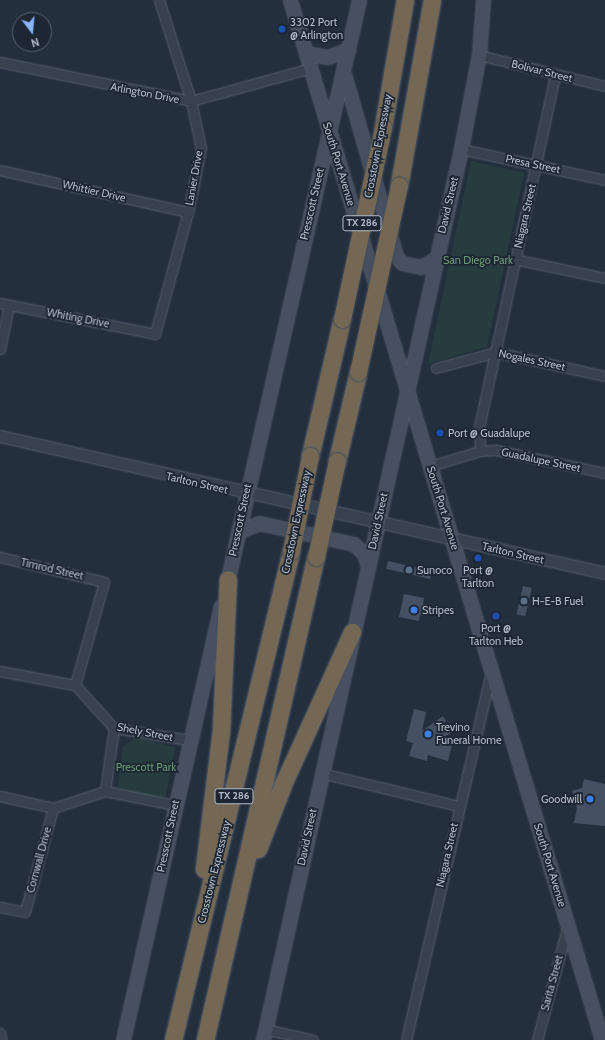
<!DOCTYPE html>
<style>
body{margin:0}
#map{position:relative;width:605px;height:1040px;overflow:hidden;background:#242f3e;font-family:Cabin,sans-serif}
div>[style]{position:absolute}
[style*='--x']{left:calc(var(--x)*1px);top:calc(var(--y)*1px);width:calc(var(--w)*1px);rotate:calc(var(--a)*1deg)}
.green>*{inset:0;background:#263c3f}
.building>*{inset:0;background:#455162;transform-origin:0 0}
.roads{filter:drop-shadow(0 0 1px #565f6c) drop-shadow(0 0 1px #565f6c)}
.minor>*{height:9px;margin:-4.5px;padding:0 4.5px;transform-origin:4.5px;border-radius:4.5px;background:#38414e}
.tertiary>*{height:11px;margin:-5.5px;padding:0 5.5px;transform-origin:5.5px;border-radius:5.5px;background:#38414e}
.secondary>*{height:13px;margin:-6.5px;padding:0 6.5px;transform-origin:6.5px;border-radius:6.5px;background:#465061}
.motorway>*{height:17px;margin:-8.5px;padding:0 8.5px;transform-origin:8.5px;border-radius:8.5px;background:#746855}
.bridges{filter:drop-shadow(0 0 1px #434c59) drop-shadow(0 0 1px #434c59)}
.motorway-bridge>*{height:17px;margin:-8.5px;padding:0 8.5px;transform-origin:8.5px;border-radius:8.5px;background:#746855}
.dots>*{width:11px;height:11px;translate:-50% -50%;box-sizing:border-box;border:2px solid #1d2633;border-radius:50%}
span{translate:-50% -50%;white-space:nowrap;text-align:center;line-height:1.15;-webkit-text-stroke:3.5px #1d2633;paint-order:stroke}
.shield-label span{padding:1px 3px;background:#1d2633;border:1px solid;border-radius:3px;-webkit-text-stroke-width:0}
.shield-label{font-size:10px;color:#b4bcc9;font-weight:700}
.poi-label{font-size:11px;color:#b4bcc9}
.left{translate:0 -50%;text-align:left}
.right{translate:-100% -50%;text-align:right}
.street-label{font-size:11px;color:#b4bcc9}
.park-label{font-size:11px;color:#6b9a76}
.north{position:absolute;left:12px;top:12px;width:40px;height:40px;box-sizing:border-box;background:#1d2633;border:1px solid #59626f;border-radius:50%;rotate:164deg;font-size:11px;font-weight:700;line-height:16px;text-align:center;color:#b4bcc9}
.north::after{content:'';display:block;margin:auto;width:14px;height:18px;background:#8ab4f8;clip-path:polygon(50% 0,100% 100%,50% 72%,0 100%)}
</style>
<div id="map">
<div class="green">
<i style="clip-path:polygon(471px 161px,524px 173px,487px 347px,428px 364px)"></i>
<i style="clip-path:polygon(136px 738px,175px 747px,166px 796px,162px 800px,123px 791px,118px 787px,123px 746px)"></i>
</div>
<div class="building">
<i style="left:388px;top:561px;width:45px;height:8px;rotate:13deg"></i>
<i style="left:523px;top:586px;width:9px;height:29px;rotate:13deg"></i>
<i style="clip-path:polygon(404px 594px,424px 598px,423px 604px,429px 605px,427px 616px,420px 615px,419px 621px,399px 617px)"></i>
<i style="clip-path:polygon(414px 709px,426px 712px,422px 731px,443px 716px,452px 732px,443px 738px,453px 741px,448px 761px,428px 755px,427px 761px,409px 756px,413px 743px,406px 741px)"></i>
<i style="clip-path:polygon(584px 779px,605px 784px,605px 826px,574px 823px,577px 808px,572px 791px,582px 788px)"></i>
</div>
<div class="roads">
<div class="minor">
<i style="--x:479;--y:55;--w:130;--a:13.8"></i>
<i style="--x:0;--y:62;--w:195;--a:11.5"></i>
<i style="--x:191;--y:101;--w:124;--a:-15.4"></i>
<i style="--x:461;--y:149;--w:147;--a:12.1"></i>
<i style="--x:0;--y:170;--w:193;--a:12.6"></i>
<i style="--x:514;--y:259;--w:93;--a:11.8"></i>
<i style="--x:0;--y:303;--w:158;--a:11.3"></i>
<i style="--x:155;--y:334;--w:126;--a:-74.9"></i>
<i style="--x:188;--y:212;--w:65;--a:-78.5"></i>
<i style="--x:201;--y:148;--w:48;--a:-102"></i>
<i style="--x:191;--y:101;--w:106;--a:-107.6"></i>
<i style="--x:0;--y:349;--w:45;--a:-78.4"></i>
<i style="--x:436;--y:368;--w:62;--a:-14.9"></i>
<i style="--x:496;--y:352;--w:112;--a:12.4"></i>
<i style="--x:480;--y:451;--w:24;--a:-92"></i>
<i style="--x:479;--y:427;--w:360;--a:-77.8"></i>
<i style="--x:430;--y:466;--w:52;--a:-16.7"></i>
<i style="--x:480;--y:451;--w:16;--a:-4"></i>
<i style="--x:496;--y:450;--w:111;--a:11.9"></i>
<i style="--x:0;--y:557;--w:107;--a:13.5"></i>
<i style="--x:104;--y:582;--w:107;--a:105.7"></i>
<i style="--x:0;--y:671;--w:76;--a:10.6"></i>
<i style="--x:75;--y:685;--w:58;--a:47.8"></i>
<i style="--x:114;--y:728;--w:76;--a:9.1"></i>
<i style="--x:321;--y:773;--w:141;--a:13.5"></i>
<i style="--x:105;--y:791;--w:64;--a:-81.9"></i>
<i style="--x:0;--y:796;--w:54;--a:12.8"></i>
<i style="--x:53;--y:808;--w:55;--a:-18.1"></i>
<i style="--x:105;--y:791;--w:70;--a:11.5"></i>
<i style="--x:0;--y:907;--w:25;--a:11"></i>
<i style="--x:25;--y:912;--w:108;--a:-74.9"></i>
<i style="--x:265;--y:1029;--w:49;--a:12.9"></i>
<i style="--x:0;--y:1033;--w:7;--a:82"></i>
<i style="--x:406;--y:1040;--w:379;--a:-77"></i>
<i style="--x:537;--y:1040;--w:119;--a:-74.9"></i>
</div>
<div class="tertiary">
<i style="--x:0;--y:436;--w:620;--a:12.76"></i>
</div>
<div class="secondary">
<i style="--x:290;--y:0;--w:1086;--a:73.3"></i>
<i style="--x:307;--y:53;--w:21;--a:11"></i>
<i style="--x:328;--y:57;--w:22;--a:-21"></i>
<i style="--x:345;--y:77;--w:186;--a:74.1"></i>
<i style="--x:396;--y:256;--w:9;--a:49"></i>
<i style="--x:402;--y:263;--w:19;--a:12"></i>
<i style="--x:421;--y:267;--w:17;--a:-31"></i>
<i style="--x:238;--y:532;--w:23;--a:-23"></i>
<i style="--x:259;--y:523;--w:97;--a:12.5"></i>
<i style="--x:354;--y:544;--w:14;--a:45"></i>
<i style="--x:364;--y:554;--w:13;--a:72"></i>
<i style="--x:226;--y:587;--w:602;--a:-77.23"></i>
<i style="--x:123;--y:1040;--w:445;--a:-77.3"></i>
<i style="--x:263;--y:1040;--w:913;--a:-77.47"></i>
<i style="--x:461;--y:149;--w:96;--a:-79.2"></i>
<i style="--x:479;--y:55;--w:55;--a:-85.8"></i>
</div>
<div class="motorway">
<i style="--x:383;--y:127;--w:129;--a:-80.2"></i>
<i style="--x:399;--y:185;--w:188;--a:-79.9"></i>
<i style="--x:310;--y:456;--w:141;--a:-76.9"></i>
<i style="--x:337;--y:461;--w:91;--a:-76.7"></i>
<i style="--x:258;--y:849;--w:72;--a:-68.8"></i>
<i style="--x:284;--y:782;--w:165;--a:-65.6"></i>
<i style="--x:204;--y:869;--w:139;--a:-83"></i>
<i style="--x:221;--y:731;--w:152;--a:-87.4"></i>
<i style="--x:173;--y:1040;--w:503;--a:-76.43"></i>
<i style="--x:205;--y:1040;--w:496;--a:-77.1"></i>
</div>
</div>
<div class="bridges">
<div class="motorway-bridge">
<i style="--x:342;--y:319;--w:196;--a:-77.9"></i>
<i style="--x:358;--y:372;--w:191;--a:-77.6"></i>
<i style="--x:291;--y:551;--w:97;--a:-78.7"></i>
<i style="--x:316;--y:557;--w:98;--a:-77.7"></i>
</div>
</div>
<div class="dots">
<i style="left:282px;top:29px;background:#1a4fb4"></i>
<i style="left:440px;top:433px;background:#1a4fb4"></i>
<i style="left:478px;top:558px;background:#1a4fb4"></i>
<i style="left:409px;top:570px;background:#5c6f8a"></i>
<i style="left:524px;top:601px;background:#5c6f8a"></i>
<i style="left:414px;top:610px;background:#3f7fe0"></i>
<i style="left:496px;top:616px;background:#1a4fb4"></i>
<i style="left:428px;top:734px;background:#3f7fe0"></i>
<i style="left:590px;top:799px;background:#3f7fe0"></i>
</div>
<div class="shield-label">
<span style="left:362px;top:223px">TX 286</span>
<span style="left:234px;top:796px">TX 286</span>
</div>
<div class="poi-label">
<span class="left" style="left:290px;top:29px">3302 Port<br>@ Arlington</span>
<span class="left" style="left:448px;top:433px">Port @ Guadalupe</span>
<span class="left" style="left:417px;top:570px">Sunoco</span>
<span style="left:478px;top:577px">Port @<br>Tarlton</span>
<span class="left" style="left:532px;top:601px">H-E-B Fuel</span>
<span class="left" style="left:422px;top:610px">Stripes</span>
<span style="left:496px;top:635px">Port @<br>Tarlton Heb</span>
<span class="left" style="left:436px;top:734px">Trevino<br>Funeral Home</span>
<span class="right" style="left:582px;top:799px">Goodwill</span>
</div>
<div class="street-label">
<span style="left:542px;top:71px;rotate:14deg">Bolivar Street</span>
<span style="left:145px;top:93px;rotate:11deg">Arlington Drive</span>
<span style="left:378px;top:146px;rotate:-79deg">Crosstown Expressway</span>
<span style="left:339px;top:164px;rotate:73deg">South Port Avenue</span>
<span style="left:533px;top:164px;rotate:12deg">Presa Street</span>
<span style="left:194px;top:178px;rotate:-80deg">Lanier Drive</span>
<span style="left:94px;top:191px;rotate:13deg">Whittier Drive</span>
<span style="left:312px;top:204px;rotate:-77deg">Presscott Street</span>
<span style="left:448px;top:205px;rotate:-77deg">David Street</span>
<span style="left:525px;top:216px;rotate:-77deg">Niagara Street</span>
<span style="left:78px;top:318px;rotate:11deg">Whiting Drive</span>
<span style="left:532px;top:360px;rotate:12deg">Nogales Street</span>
<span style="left:541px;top:460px;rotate:12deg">Guadalupe Street</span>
<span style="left:197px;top:483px;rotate:13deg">Tarlton Street</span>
<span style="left:443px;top:508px;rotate:73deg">South Port Avenue</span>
<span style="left:240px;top:520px;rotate:-78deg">Presscott Street</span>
<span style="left:378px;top:521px;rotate:-78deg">David Street</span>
<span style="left:296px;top:522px;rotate:-78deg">Crosstown Expressway</span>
<span style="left:513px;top:553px;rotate:13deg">Tarlton Street</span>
<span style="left:52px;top:569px;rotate:13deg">Timrod Street</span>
<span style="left:145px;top:732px;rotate:11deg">Shely Street</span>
<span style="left:168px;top:836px;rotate:-78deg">Presscott Street</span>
<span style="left:307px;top:837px;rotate:-78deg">David Street</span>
<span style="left:447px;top:855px;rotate:-77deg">Niagara Street</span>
<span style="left:39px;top:860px;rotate:-75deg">Cornwall Drive</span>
<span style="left:550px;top:865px;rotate:73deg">South Port Avenue</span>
<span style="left:214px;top:872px;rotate:-76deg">Crosstown Expressway</span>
<span style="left:552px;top:983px;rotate:-75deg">Sarita Street</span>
</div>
<div class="park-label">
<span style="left:478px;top:260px">San Diego Park</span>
<span style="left:146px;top:767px">Prescott Park</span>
</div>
<div class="north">N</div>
</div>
